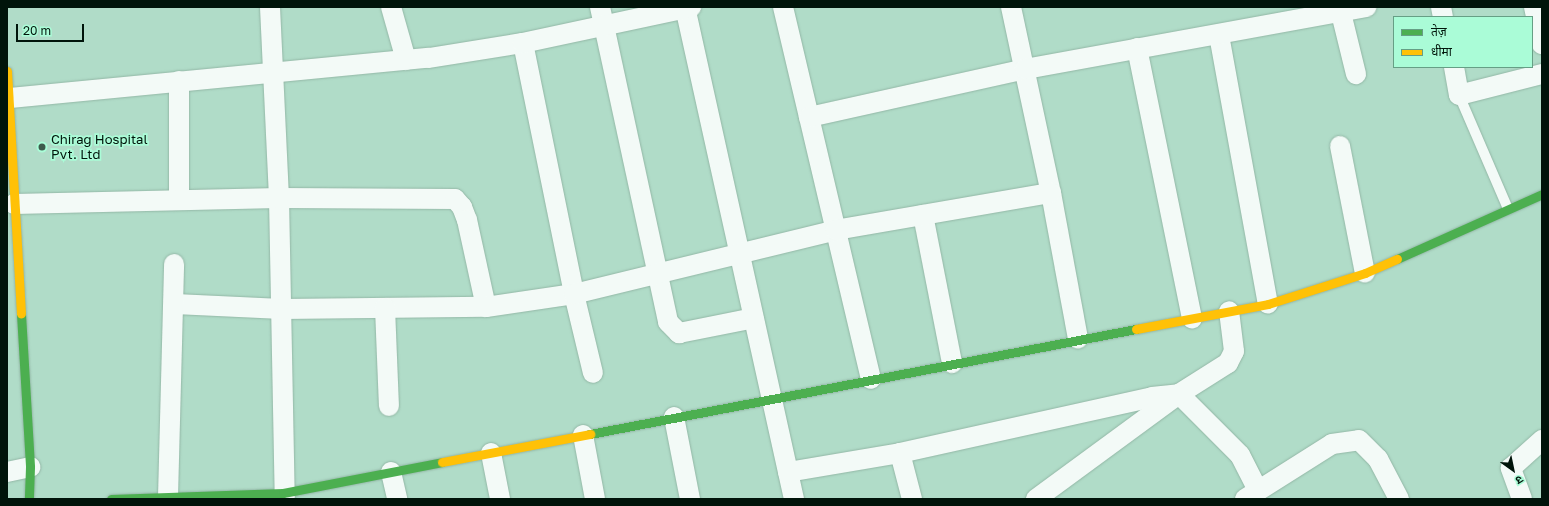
<!DOCTYPE html>
<meta charset="utf-8">
<style>
body{margin:0}
#map{position:relative;width:1549px;height:506px;overflow:hidden;background:#b0dcc8;font-family:"Golos Text","Noto Sans Devanagari",sans-serif}
div>[style]{position:absolute}
[style*='--x']{left:calc(var(--x)*1px);top:calc(var(--y)*1px);width:calc(var(--w)*1px);rotate:calc(var(--a)*1deg)}
.roads{filter:drop-shadow(0 0 1px #93b7a6) drop-shadow(0 0 1px #93b7a6)}
.lane>*{height:10px;margin:-5px;padding:0 5px;transform-origin:5px;border-radius:5px;background:#f3faf7}
.street>*{height:20px;margin:-10px;padding:0 10px;transform-origin:10px;border-radius:10px;background:#f3faf7}
.fast>*{height:9px;margin:-4.5px;padding:0 4.5px;transform-origin:4.5px;border-radius:4.5px;background:#4caf50}
.slow>*{height:9px;margin:-4.5px;padding:0 4.5px;transform-origin:4.5px;border-radius:4.5px;background:#ffc107}
.dots>*{width:11px;height:11px;translate:-50% -50%;box-sizing:border-box;border:2px solid #aafcd7;border-radius:50%}
span{translate:-50% -50%;white-space:nowrap;text-align:center;line-height:1.15;-webkit-text-stroke:3.5px #aafcd7;paint-order:stroke}
.poi-label{font-size:13px;color:#00140a}
.left{translate:0 -50%;text-align:left}
.frame{position:absolute;inset:0;border:8px solid #00140a;pointer-events:none}
.legend{position:absolute;left:1393px;top:16px;width:140px;height:52px;box-sizing:border-box;background:#aafcd7;border:1px solid #669f85;margin:0;padding:5px 7px;list-style:none;font-size:12px;color:#00140a}
.legend li{display:flex;align-items:center;gap:8px;height:20px}
.legend b{width:20px;border:1px solid #669f85}
.north{position:absolute;left:1493px;top:450px;width:40px;height:40px;-webkit-text-stroke:3px #aafcd7;paint-order:stroke;rotate:147deg;font-size:11px;font-weight:700;line-height:16px;text-align:center;color:#00140a}
.north::after{content:'';display:block;margin:auto;width:14px;height:18px;background:#00140a;clip-path:polygon(50% 0,100% 100%,50% 72%,0 100%)}
.scale{position:absolute;left:16px;top:24px;width:68px;height:18px;box-sizing:border-box;border:2px solid #00140a;border-top:0;padding-left:5px;font-size:12px;line-height:14px;white-space:nowrap;color:#00140a;-webkit-text-stroke:3px #aafcd7;paint-order:stroke}
</style>
<div id="map">
<div class="roads">
<div class="lane">
<i style="--x:1459;--y:95;--w:124;--a:66.7"></i>
</div>
<div class="street">
<i style="--x:270;--y:7;--w:191;--a:87.3"></i>
<i style="--x:279;--y:198;--w:301;--a:88.9"></i>
<i style="--x:391;--y:7;--w:55;--a:74.2"></i>
<i style="--x:600;--y:7;--w:322;--a:77.8"></i>
<i style="--x:668;--y:322;--w:16;--a:45"></i>
<i style="--x:679;--y:333;--w:76;--a:-11.3"></i>
<i style="--x:685;--y:7;--w:504;--a:77.51"></i>
<i style="--x:783;--y:7;--w:382;--a:76.7"></i>
<i style="--x:1011;--y:7;--w:190;--a:77.9"></i>
<i style="--x:1051;--y:193;--w:148;--a:79.5"></i>
<i style="--x:1441;--y:7;--w:10;--a:79"></i>
<i style="--x:1534;--y:7;--w:38;--a:78"></i>
<i style="--x:1341;--y:13;--w:63;--a:76.2"></i>
<i style="--x:1219;--y:35;--w:273;--a:79.7"></i>
<i style="--x:523;--y:43;--w:256;--a:78.5"></i>
<i style="--x:574;--y:294;--w:81;--a:76.5"></i>
<i style="--x:1137;--y:48;--w:276;--a:78.5"></i>
<i style="--x:1454;--y:67;--w:28;--a:80"></i>
<i style="--x:1459;--y:95;--w:86;--a:-14.2"></i>
<i style="--x:179;--y:81;--w:119;--a:90"></i>
<i style="--x:10;--y:98;--w:421;--a:-5.5"></i>
<i style="--x:429;--y:58;--w:95;--a:-9.1"></i>
<i style="--x:523;--y:43;--w:172;--a:-12.1"></i>
<i style="--x:809;--y:117;--w:221;--a:-12.5"></i>
<i style="--x:1025;--y:69;--w:347;--a:-10.3"></i>
<i style="--x:1340;--y:146;--w:129;--a:78.9"></i>
<i style="--x:14;--y:204;--w:265;--a:-1.3"></i>
<i style="--x:279;--y:198;--w:176;--a:0.3"></i>
<i style="--x:455;--y:199;--w:11;--a:49"></i>
<i style="--x:462;--y:207;--w:14;--a:69"></i>
<i style="--x:467;--y:220;--w:89;--a:77.7"></i>
<i style="--x:923;--y:215;--w:151;--a:78.9"></i>
<i style="--x:175;--y:304;--w:107;--a:2.7"></i>
<i style="--x:282;--y:309;--w:204;--a:-0.6"></i>
<i style="--x:486;--y:307;--w:89;--a:-8.4"></i>
<i style="--x:574;--y:294;--w:270;--a:-13.7"></i>
<i style="--x:836;--y:230;--w:218;--a:-9.8"></i>
<i style="--x:385;--y:308;--w:98;--a:87.7"></i>
<i style="--x:674;--y:417;--w:84;--a:79"></i>
<i style="--x:583;--y:435;--w:65;--a:79.4"></i>
<i style="--x:491;--y:453;--w:47;--a:78.9"></i>
<i style="--x:900;--y:453;--w:48;--a:75.4"></i>
<i style="--x:7;--y:472;--w:24;--a:-12"></i>
<i style="--x:391;--y:472;--w:28;--a:77"></i>
<i style="--x:788;--y:472;--w:114;--a:-9.6"></i>
<i style="--x:900;--y:453;--w:258;--a:-12.5"></i>
<i style="--x:1152;--y:397;--w:27;--a:-6"></i>
<i style="--x:1179;--y:394;--w:86;--a:45"></i>
<i style="--x:1240;--y:455;--w:39;--a:63"></i>
<i style="--x:168;--y:497;--w:233;--a:-88.5"></i>
<i style="--x:1036;--y:499;--w:177;--a:-36.3"></i>
<i style="--x:1179;--y:394;--w:58;--a:-32.3"></i>
<i style="--x:1228;--y:363;--w:13;--a:-63"></i>
<i style="--x:1234;--y:351;--w:40;--a:-97.1"></i>
<i style="--x:1245;--y:499;--w:103;--a:-32.3"></i>
<i style="--x:1332;--y:444;--w:27;--a:-8"></i>
<i style="--x:1359;--y:440;--w:27;--a:45"></i>
<i style="--x:1378;--y:459;--w:45;--a:62.3"></i>
<i style="--x:1522;--y:499;--w:33;--a:-110"></i>
<i style="--x:1511;--y:468;--w:42;--a:-42.1"></i>
</div>
<div class="fast">
<i style="--x:1397;--y:259;--w:159;--a:-24.1"></i>
<i style="--x:21;--y:314;--w:153;--a:86.6"></i>
<i style="--x:30;--y:467;--w:32;--a:92"></i>
<i style="--x:590;--y:434;--w:556;--a:-10.89"></i>
<i style="--x:111;--y:499;--w:172;--a:-2"></i>
<i style="--x:283;--y:493;--w:162;--a:-11"></i>
</div>
<div class="slow">
<i style="--x:7;--y:71;--w:243;--a:86.7"></i>
<i style="--x:1136;--y:329;--w:134;--a:-10.7"></i>
<i style="--x:1268;--y:304;--w:102;--a:-17.7"></i>
<i style="--x:1365;--y:273;--w:35;--a:-24"></i>
<i style="--x:442;--y:462;--w:151;--a:-10.7"></i>
</div>
</div>
<div class="dots">
<i style="left:42px;top:147px;background:#3e5a4c"></i>
</div>
<div class="poi-label">
<span class="left" style="left:51px;top:147px">Chirag Hospital<br>Pvt. Ltd</span>
</div>
<div class="frame"></div>
<ul class="legend">
<li><b style="height:5px;background:#4caf50"></b>तेज़</li>
<li><b style="height:5px;background:#ffc107"></b>धीमा</li>
</ul>
<div class="north">उ</div>
<div class="scale">20 m</div>
</div>
